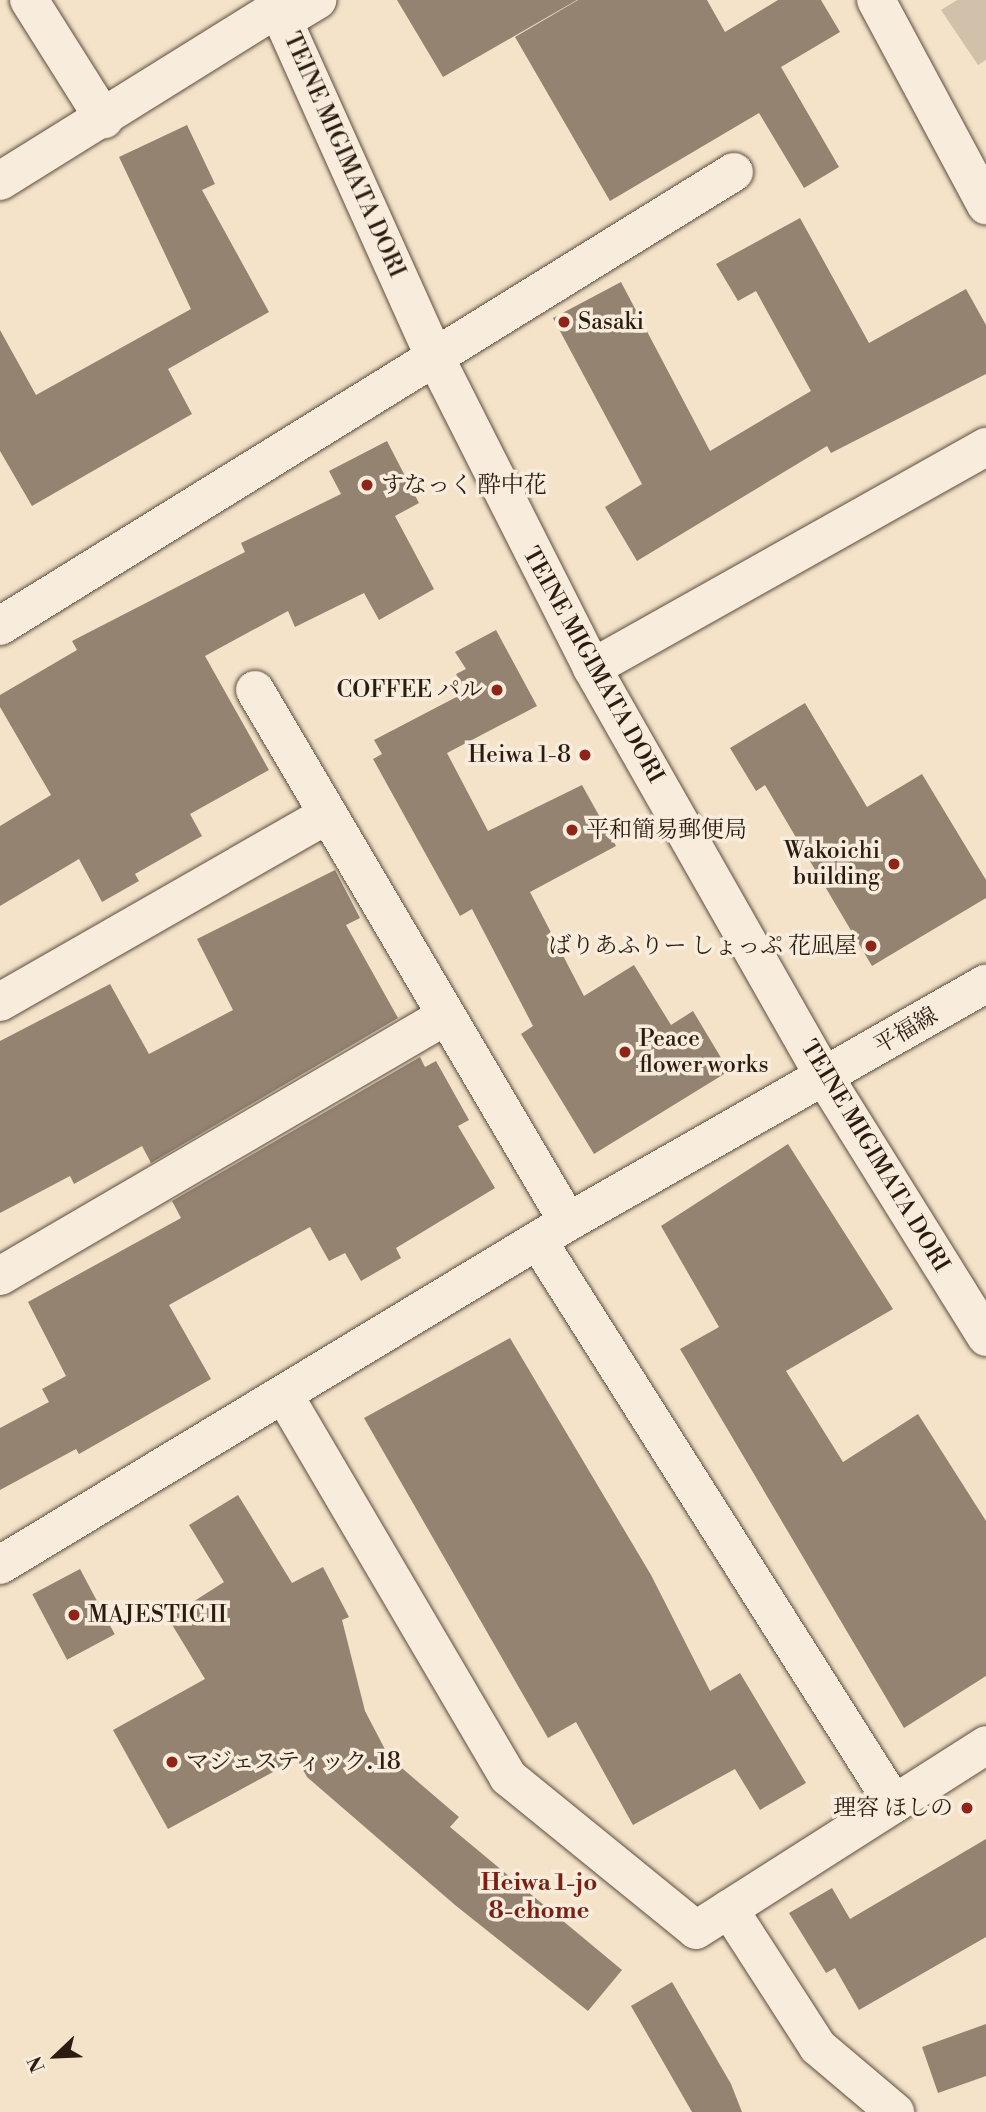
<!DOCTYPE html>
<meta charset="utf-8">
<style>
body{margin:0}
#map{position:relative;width:986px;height:2112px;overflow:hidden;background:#f4e3c9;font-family:"Libre Bodoni","Noto Serif JP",serif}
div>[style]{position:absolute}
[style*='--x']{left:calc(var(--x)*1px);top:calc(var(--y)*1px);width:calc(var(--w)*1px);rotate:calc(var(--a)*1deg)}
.green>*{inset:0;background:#d2c1aa}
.building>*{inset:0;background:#948370;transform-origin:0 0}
.roads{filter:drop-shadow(0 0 2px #5d4d3e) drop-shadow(0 0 2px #5d4d3e)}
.minor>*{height:38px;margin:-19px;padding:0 19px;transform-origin:19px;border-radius:19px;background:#f8eddc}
.dots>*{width:19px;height:19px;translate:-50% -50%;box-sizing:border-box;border:4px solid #f8eddc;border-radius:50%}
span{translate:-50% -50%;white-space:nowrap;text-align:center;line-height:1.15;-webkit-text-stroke:7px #f8eddc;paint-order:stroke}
.street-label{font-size:23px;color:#2b1b10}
.poi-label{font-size:23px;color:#2b1b10}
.left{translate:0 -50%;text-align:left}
.right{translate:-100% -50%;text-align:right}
.neighbourhood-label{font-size:24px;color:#7a1f14;font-weight:700}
.north{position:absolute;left:21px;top:2021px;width:70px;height:70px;-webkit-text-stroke:5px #f8eddc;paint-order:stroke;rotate:247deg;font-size:19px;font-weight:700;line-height:28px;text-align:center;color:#2b1b10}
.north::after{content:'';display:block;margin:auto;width:24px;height:32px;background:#2b1b10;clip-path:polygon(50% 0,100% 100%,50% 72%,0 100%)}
</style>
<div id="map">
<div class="green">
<i style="clip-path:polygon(957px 0,986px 0,986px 60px,978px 65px,941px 10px)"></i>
</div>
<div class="building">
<i style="clip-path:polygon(397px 0,577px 0,443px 77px)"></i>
<i style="clip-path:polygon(578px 0,707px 0,725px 32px,778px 0,821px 0,840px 32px,781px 67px,839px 167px,804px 188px,759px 113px,610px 201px,515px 37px)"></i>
<i style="clip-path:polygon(187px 125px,215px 184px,202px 190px,269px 312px,168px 369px,192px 414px,32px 506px,0 451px,0 330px,36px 395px,191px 309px,119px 157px)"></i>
<i style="clip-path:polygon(800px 218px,869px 343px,966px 289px,986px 325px,986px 374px,831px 453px,827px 446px,637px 561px,605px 507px,642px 484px,553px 318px,621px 282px,710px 451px,811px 391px,756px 291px,738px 301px,716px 264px)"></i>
<i style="clip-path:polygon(387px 441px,419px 503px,395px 516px,434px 589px,379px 620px,364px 593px,295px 627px,288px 611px,205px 656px,269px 770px,190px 814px,202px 836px,135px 874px,139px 881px,102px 902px,79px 859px,0 906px,0 826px,51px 795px,0 707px,0 695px,77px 650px,72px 641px,245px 552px,241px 543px,341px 494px,329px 471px)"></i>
<i style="clip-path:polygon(496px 630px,537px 706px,447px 753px,488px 831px,582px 785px,616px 846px,530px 892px,584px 996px,634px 965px,671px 1025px,693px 1011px,729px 1071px,594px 1154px,521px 1034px,533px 1026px,472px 909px,460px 916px,373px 759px,382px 754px,374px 740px,466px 692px,456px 674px,466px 669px,455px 652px)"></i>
<i style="clip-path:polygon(805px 703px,867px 807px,922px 774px,986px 880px,986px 898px,872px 966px,765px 785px,756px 791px,730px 748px)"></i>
<i style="clip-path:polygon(335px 870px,360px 918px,346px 925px,398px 1018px,151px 1163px,142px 1146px,74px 1184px,70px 1176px,0 1213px,0 1041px,110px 984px,149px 1054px,233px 1010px,197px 939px)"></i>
<i style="clip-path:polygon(420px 1057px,425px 1067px,436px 1061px,469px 1120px,458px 1126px,495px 1188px,396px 1248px,401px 1258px,361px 1281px,345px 1253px,329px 1261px,310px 1227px,169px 1305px,211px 1379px,79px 1454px,76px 1449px,0 1490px,0 1428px,49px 1402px,42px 1389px,66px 1376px,28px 1302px,181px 1218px,172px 1201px)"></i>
<i style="clip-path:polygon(788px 1144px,893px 1309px,786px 1371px,843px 1462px,918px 1414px,986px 1521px,986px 1676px,904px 1728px,680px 1349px,719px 1327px,661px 1226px)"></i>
<i style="clip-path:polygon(510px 1338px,651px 1575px,710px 1691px,740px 1673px,806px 1783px,760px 1810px,735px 1769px,633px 1825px,576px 1722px,548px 1738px,364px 1418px)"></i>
<i style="clip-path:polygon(238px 1495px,292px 1583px,323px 1567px,349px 1617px,342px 1620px,365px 1711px,389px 1757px,459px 1817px,450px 1827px,622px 1970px,588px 2011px,455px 1905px,307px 1777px,297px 1759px,168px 1829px,113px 1730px,205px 1679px,168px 1618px,224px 1582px,189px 1525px)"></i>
<i style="left:80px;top:1569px;width:74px;height:54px;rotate:62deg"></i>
<i style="clip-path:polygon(986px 1839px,986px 1937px,859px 2010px,835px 1968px,826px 1973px,789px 1913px,832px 1888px,850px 1919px)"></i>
<i style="clip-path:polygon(672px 1982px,731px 2084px,742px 2112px,692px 2112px,631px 2006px)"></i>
<i style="clip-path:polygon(986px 2024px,986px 2076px,938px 2093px,922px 2047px)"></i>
</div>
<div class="roads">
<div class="minor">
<i style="--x:29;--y:0;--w:141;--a:57.8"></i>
<i style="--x:274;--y:0;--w:387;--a:65.8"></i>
<i style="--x:433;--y:353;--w:353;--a:63.2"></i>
<i style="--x:592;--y:668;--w:472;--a:60.4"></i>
<i style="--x:825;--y:1078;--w:305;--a:58.1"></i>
<i style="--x:876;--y:0;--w:233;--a:61.8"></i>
<i style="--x:284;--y:20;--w:39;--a:-31"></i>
<i style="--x:0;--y:181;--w:327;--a:-31.9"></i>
<i style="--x:0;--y:626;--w:863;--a:-31.74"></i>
<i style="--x:592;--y:668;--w:452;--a:-29.3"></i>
<i style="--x:255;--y:690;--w:617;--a:59.53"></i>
<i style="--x:0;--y:1002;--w:378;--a:-29.8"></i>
<i style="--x:538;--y:1241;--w:666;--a:57.69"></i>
<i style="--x:0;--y:1276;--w:514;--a:-30.26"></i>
<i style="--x:284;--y:1395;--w:443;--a:59.6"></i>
<i style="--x:508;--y:1777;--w:242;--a:39.1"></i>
<i style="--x:696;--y:1930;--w:344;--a:-32.5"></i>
<i style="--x:0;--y:1565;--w:664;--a:-31.13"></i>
<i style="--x:568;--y:1222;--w:481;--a:-29.7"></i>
<i style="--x:729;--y:1909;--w:164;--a:57.2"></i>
<i style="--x:818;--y:2047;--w:101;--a:40.2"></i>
</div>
</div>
<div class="dots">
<i style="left:564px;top:322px;background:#8f2418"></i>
<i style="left:367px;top:485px;background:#8f2418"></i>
<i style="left:497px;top:690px;background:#8f2418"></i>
<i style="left:585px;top:755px;background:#8f2418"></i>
<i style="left:572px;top:830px;background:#8f2418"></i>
<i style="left:894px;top:864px;background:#8f2418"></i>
<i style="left:871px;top:946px;background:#8f2418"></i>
<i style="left:625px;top:1052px;background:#8f2418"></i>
<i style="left:74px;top:1615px;background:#8f2418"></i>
<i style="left:172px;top:1762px;background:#8f2418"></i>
<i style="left:967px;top:1808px;background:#8f2418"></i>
</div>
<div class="street-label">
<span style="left:344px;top:155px;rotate:66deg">TEINE MIGIMATA DORI</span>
<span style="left:593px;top:665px;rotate:61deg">TEINE MIGIMATA DORI</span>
<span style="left:906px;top:1031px;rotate:-30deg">平福線</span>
<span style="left:875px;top:1156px;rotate:59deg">TEINE MIGIMATA DORI</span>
</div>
<div class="poi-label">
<span class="left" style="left:578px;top:322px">Sasaki</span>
<span class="left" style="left:381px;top:485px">すなっく 酔中花</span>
<span class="right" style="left:483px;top:690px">COFFEE パル</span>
<span class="right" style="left:571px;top:755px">Heiwa 1-8</span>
<span class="left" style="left:586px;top:830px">平和簡易郵便局</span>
<span class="right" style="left:880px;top:864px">Wakoichi<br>building</span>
<span class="right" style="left:857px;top:946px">ばりあふりー しょっぷ 花凪屋</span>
<span class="left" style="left:639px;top:1052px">Peace<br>flower works</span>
<span class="left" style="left:88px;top:1615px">MAJESTIC II</span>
<span class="left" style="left:186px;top:1762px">マジェスティック. 18</span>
<span class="right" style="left:953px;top:1808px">理容 ほしの</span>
</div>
<div class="neighbourhood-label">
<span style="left:539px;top:1898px">Heiwa 1-jo<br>8-chome</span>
</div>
<div class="north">N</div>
</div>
